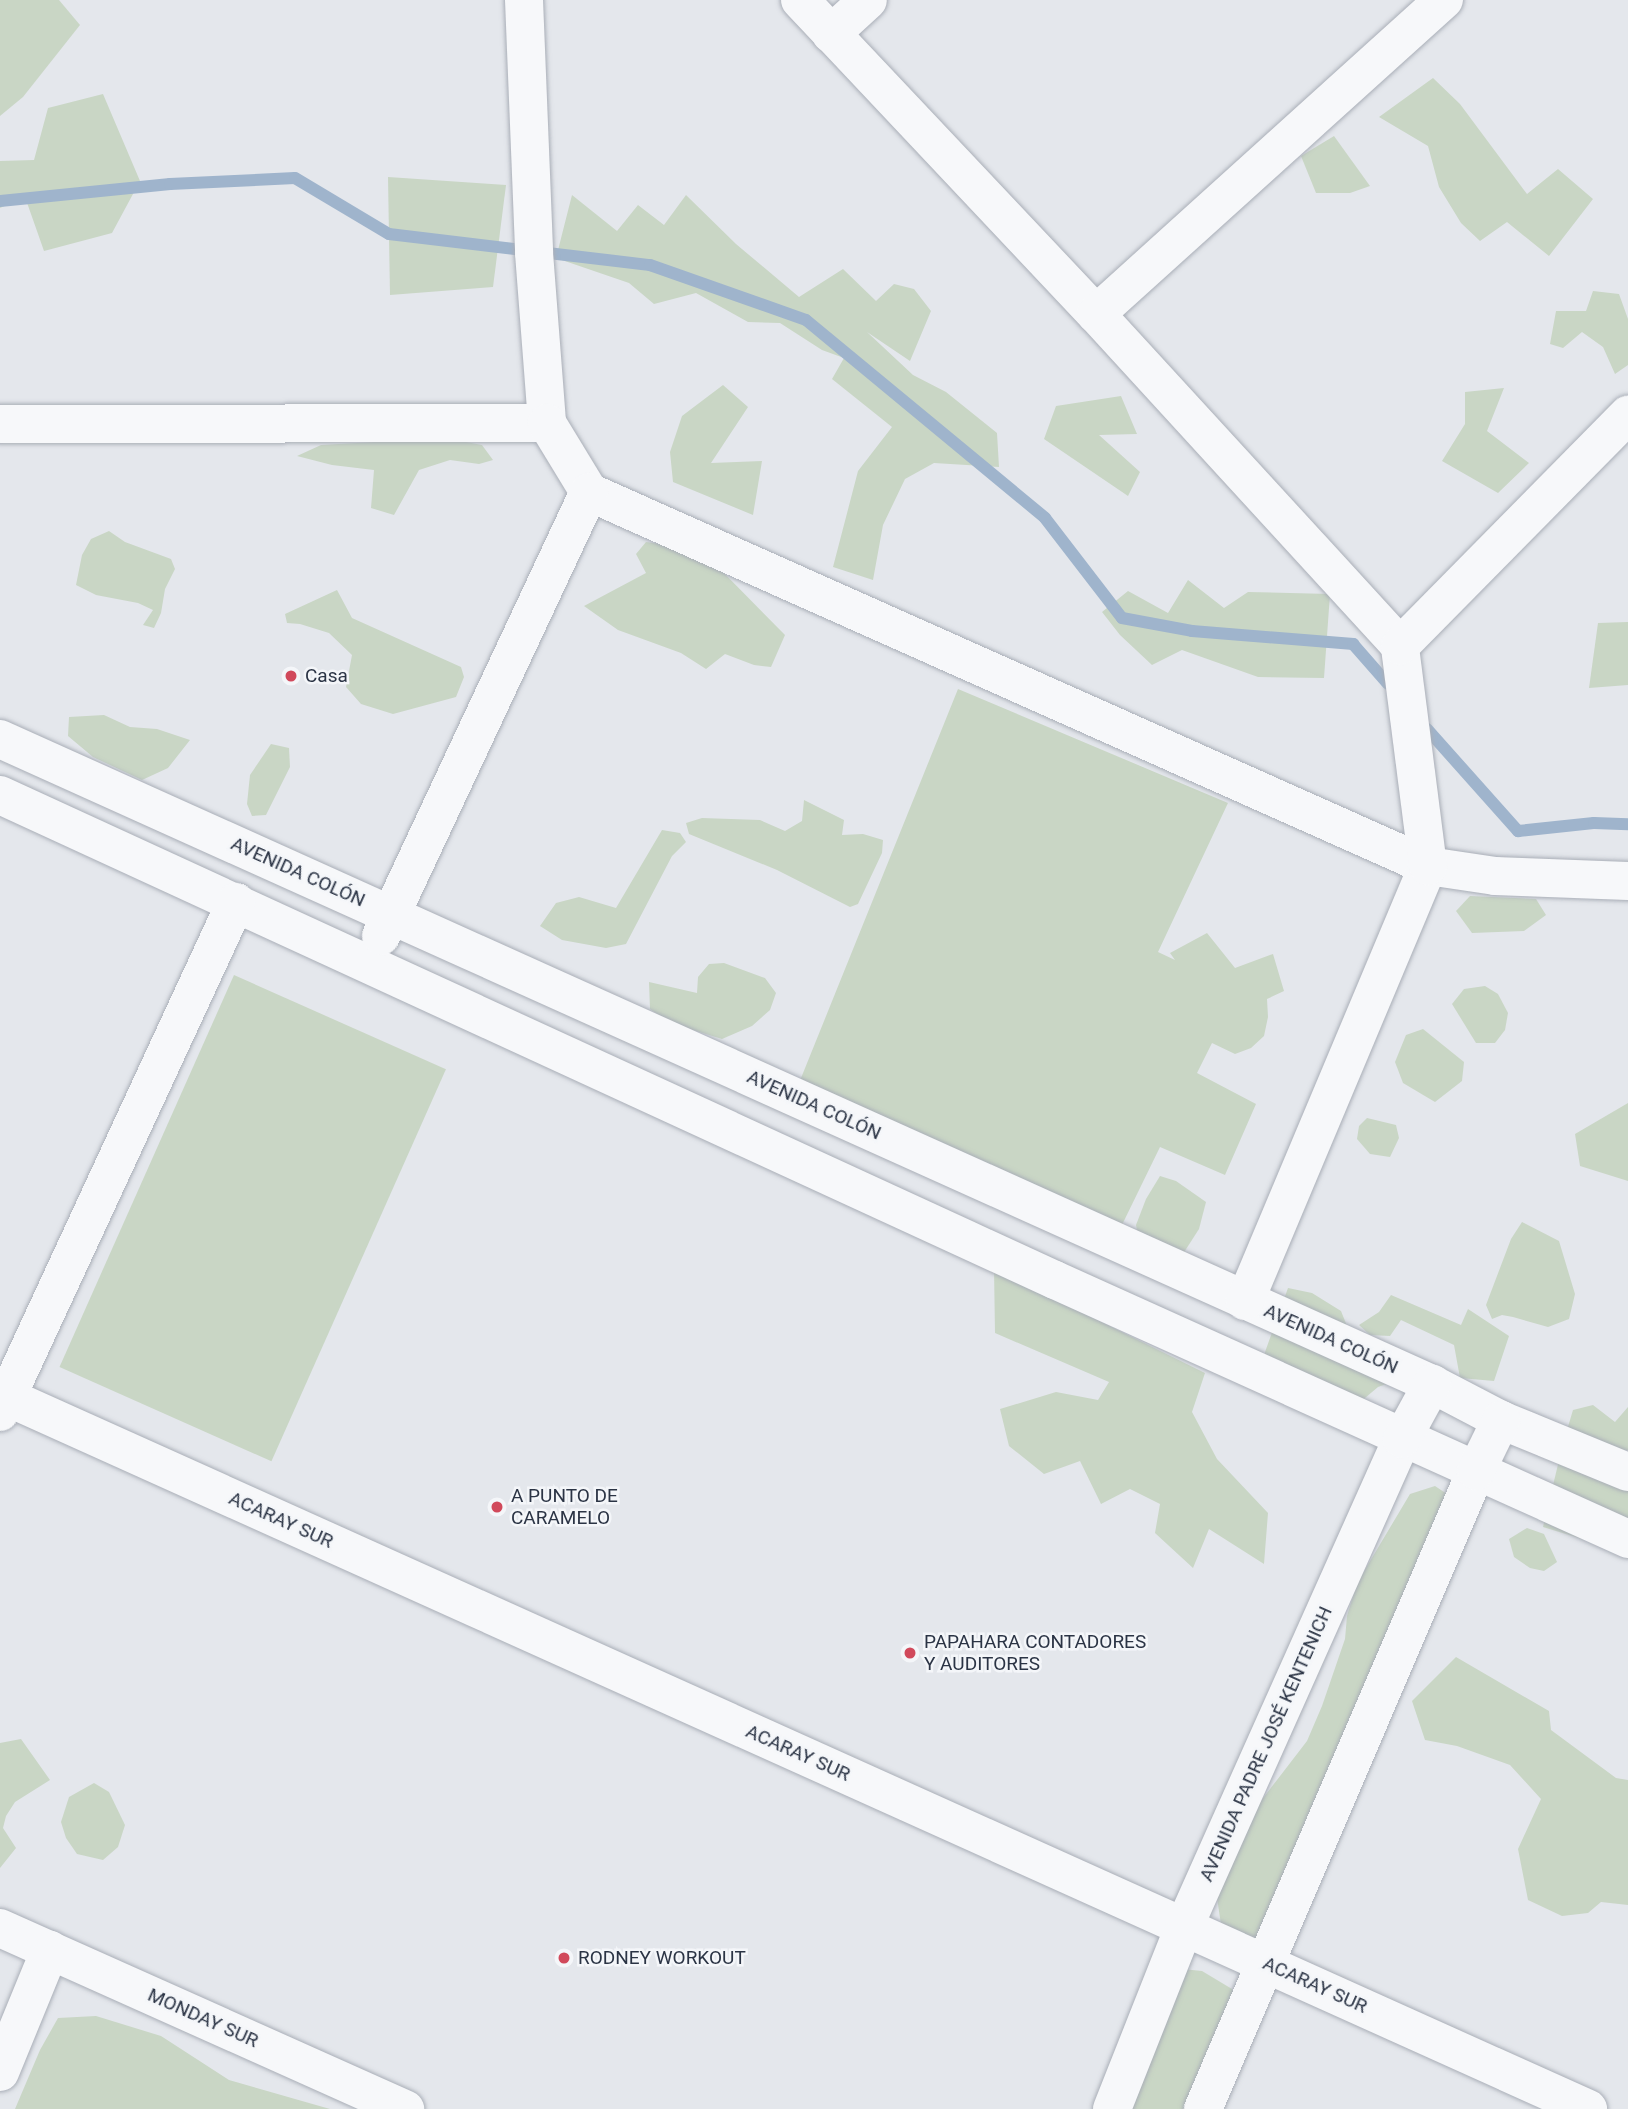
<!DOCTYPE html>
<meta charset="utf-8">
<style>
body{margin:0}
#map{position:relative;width:1628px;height:2109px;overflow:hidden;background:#e4e7ec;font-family:Roboto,sans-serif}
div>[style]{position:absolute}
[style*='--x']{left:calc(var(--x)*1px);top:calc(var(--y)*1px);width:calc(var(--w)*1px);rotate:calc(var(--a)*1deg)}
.green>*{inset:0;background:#c9d6c5;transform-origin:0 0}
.stream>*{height:12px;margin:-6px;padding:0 6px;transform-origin:6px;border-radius:6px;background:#9fb4cc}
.roads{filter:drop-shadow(0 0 2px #a9aeb7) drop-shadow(0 0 2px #a9aeb7)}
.street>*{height:38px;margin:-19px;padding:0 19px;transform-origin:19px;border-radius:19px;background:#f7f8fa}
.dots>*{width:19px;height:19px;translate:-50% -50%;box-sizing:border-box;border:4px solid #f4f6f9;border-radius:50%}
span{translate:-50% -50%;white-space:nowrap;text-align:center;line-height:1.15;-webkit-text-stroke:5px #f4f6f9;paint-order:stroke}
.poi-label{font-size:19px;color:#2b3445}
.left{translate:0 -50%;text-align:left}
.street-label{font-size:19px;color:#2b3445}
</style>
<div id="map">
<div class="green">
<i style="clip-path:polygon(0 0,59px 0,80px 25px,23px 97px,0 116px)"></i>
<i style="clip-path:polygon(1433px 78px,1460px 104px,1527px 194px,1558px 169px,1593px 199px,1549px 256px,1507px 222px,1480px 241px,1461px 223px,1439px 187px,1428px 146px,1379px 117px)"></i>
<i style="clip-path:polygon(103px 94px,140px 181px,112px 233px,44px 251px,25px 197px,0 208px,0 161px,34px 160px,48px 108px)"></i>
<i style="clip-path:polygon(1334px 136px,1370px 186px,1350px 193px,1316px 193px,1301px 156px)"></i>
<i style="clip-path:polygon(388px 177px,506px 185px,493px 287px,390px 295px)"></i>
<i style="clip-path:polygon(572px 195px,617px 231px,638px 205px,664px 225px,686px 195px,736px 244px,799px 297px,843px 269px,876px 301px,894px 284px,914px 289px,931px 311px,910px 361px,867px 332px,913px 375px,946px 392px,997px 433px,999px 467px,934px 463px,905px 479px,883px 525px,873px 580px,833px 567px,858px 471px,892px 427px,832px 379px,844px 358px,822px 350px,780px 323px,748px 322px,696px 293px,654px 304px,629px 283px,556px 258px)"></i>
<i style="clip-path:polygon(1593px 291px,1619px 294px,1628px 319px,1628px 365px,1615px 374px,1603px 347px,1582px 332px,1563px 348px,1550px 344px,1556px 311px,1586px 311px)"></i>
<i style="clip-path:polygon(723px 385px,748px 407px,711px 463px,762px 461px,753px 515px,673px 482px,670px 452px,682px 416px)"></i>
<i style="clip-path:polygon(1504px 388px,1487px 431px,1529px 463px,1498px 493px,1442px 461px,1465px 424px,1465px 392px)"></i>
<i style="clip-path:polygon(1121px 396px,1137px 434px,1099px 435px,1140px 472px,1128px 496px,1044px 439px,1056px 406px)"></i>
<i style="clip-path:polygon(445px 438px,482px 445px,493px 460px,479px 464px,450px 460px,419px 470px,394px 515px,371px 508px,374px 470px,332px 465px,297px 456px,321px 445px)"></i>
<i style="clip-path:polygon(109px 531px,125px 542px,171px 559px,175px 569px,165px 589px,161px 613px,154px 628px,143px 625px,153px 610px,138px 603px,96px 595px,76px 585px,82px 555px,91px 539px)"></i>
<i style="clip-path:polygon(646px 542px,699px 549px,721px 570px,785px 635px,771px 667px,754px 665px,725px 654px,706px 669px,681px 653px,618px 630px,584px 606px,646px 573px,636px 554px)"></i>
<i style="clip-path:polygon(1188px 580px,1224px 608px,1248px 592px,1330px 594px,1324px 678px,1258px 677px,1182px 650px,1152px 665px,1120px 635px,1102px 612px,1128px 591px,1168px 613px)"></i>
<i style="clip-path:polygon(337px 590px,352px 618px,461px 667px,464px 677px,456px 697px,393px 714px,361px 704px,346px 687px,352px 655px,329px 633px,300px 624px,287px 623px,285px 614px)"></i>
<i style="clip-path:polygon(1628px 622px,1628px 685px,1589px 688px,1598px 623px)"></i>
<i style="clip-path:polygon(958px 689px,1228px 803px,1158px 952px,1175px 960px,1170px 953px,1207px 933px,1235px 968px,1273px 954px,1284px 991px,1267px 999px,1268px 1017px,1264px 1036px,1251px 1048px,1235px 1054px,1212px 1043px,1197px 1073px,1256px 1104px,1225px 1175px,1160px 1147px,1120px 1229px,797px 1088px)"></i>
<i style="clip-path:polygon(104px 715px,130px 727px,157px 729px,190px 740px,168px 768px,142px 780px,93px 757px,68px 736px,69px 717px)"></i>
<i style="clip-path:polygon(271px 744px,289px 748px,290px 767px,266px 815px,252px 816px,247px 804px,250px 775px)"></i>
<i style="clip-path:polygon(804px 800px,844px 820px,842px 835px,863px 834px,883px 840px,882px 853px,858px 904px,850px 907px,777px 870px,689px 834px,686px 823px,702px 818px,760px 820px,785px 831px,802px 821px)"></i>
<i style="clip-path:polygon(662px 830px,680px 833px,686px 842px,672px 856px,626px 944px,606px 948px,562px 940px,540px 926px,556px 903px,579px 897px,616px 908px)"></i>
<i style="clip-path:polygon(1470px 896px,1536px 899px,1546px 915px,1524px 931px,1472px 933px,1456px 911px)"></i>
<i style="clip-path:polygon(724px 963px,765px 978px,776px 993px,770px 1010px,752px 1026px,722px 1039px,670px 1023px,650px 1009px,649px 982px,697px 993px,698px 977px,709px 964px)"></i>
<i style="left:234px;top:975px;width:232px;height:429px;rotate:24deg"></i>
<i style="clip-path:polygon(1485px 986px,1498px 994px,1508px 1013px,1505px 1030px,1495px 1043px,1476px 1043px,1452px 1004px,1464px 989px)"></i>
<i style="clip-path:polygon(1423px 1029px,1464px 1062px,1462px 1081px,1435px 1102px,1403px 1083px,1395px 1062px,1406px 1035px)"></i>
<i style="clip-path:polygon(1628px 1103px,1628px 1181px,1580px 1166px,1575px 1134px)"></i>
<i style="clip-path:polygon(1367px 1118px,1396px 1125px,1399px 1138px,1390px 1157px,1370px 1154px,1357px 1139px,1359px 1126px)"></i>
<i style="clip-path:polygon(1160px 1176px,1176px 1181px,1206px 1202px,1199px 1229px,1181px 1257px,1141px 1249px,1136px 1225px,1146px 1199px)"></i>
<i style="clip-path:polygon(1522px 1222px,1559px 1241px,1575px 1294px,1569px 1319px,1548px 1327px,1513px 1317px,1502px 1315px,1492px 1319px,1486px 1305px,1511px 1239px)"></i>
<i style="clip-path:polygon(994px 1269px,1205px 1373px,1192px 1412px,1217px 1459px,1268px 1513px,1264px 1564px,1209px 1529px,1193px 1568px,1155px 1533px,1160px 1504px,1130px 1489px,1101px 1504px,1080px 1461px,1044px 1474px,1009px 1446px,1000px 1409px,1056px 1392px,1098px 1400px,1109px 1382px,995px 1333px)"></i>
<i style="clip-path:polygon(1288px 1288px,1312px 1293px,1341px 1311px,1347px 1326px,1392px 1382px,1378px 1387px,1346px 1414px,1263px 1375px,1265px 1352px)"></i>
<i style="clip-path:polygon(1391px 1295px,1461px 1325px,1468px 1309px,1509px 1336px,1494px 1381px,1460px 1378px,1454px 1345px,1401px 1320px,1390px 1336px,1370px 1335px,1359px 1325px,1379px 1312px)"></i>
<i style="clip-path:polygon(1593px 1405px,1615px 1422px,1628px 1407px,1628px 1450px,1595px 1453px,1567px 1430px,1573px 1410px)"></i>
<i style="clip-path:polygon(1561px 1452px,1628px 1481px,1628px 1553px,1543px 1527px)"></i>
<i style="clip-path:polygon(1435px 1486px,1468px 1508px,1263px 1940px,1222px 1931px,1217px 1898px,1257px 1806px,1307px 1741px,1322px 1706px,1345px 1639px,1347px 1616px,1357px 1583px,1410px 1494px)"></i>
<i style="clip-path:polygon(1527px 1528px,1544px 1534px,1557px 1562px,1544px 1571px,1530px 1568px,1514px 1557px,1509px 1539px)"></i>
<i style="clip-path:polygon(1456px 1657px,1549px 1711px,1551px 1730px,1616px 1778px,1628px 1780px,1628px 1905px,1601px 1902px,1588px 1913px,1562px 1916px,1528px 1900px,1518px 1849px,1541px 1799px,1510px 1765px,1457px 1746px,1425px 1740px,1412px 1701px)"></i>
<i style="clip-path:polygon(21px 1739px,50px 1780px,15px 1802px,6px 1816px,3px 1828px,16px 1848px,0 1868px,0 1743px)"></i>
<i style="clip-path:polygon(94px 1783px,109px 1792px,125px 1825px,118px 1847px,103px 1860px,77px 1854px,66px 1838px,61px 1822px,69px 1797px)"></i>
<i style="clip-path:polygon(1153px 1966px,1202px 1971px,1232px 1989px,1257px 2022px,1216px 2109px,1119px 2109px)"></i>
<i style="clip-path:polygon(96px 2016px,161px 2036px,229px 2080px,330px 2109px,15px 2109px,40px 2050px,58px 2018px)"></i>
</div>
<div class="stream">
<i style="--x:0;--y:201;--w:171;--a:-5.7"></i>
<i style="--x:170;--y:184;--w:125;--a:-2.7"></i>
<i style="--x:295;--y:178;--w:109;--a:30.8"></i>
<i style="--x:389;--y:234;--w:263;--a:6.8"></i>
<i style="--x:650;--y:265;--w:165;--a:19.4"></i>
<i style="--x:806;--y:320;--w:310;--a:39.6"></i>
<i style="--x:1045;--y:518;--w:126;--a:52.4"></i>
<i style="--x:1122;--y:618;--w:71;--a:10.5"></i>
<i style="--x:1192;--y:631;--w:162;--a:4.6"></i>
<i style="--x:1353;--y:644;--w:53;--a:48.8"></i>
<i style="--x:1427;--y:729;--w:137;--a:48.3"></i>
<i style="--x:1518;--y:831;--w:76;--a:-6"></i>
<i style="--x:1594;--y:823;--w:34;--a:2"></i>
</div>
<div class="roads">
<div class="street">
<i style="--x:524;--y:0;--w:253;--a:87.7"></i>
<i style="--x:534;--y:253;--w:170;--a:85.6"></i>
<i style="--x:800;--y:0;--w:432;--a:46.7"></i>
<i style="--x:1096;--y:314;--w:450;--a:47.5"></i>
<i style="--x:831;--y:34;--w:50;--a:-42.6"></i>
<i style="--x:1096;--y:314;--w:469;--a:-42.1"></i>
<i style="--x:0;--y:424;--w:547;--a:-0.1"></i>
<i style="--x:547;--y:423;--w:81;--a:58.7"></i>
<i style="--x:589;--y:492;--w:919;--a:24.03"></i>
<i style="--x:1428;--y:866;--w:68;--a:8.5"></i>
<i style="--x:1495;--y:876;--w:133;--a:2.2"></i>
<i style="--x:0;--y:739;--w:1571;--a:24.25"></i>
<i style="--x:1432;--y:1384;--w:78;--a:27.6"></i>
<i style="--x:1501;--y:1420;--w:137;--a:22.3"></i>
<i style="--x:0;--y:795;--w:1161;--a:24.69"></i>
<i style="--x:1055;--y:1280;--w:629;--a:24.32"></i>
<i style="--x:381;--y:936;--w:490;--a:-64.9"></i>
<i style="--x:1245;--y:1301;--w:472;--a:-67.2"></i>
<i style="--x:1428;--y:866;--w:222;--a:-97.3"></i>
<i style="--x:1400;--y:646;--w:325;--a:-45.4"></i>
<i style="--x:7;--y:1397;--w:1734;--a:24.24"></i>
<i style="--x:0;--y:1412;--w:562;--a:-65.17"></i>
<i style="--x:0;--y:1928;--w:444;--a:24.1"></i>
<i style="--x:0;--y:2072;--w:132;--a:-67.7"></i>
<i style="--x:1112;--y:2109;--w:196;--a:-68.4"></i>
<i style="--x:1184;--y:1927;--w:534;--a:-65.93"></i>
<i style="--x:1402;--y:1439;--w:63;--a:-61.4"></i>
<i style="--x:1203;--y:2109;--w:694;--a:-66.83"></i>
<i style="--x:1476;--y:1471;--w:57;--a:-63.9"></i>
</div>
</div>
<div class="dots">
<i style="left:291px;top:676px;background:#d1495b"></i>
<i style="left:497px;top:1507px;background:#d1495b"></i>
<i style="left:910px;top:1653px;background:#d1495b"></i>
<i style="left:564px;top:1958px;background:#d1495b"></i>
</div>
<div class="poi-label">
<span class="left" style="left:305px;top:676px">Casa</span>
<span class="left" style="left:511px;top:1507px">A PUNTO DE<br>CARAMELO</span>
<span class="left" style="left:924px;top:1653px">PAPAHARA CONTADORES<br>Y AUDITORES</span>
<span class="left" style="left:578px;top:1958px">RODNEY WORKOUT</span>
</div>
<div class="street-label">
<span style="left:298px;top:872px;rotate:24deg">AVENIDA COLÓN</span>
<span style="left:814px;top:1105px;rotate:24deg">AVENIDA COLÓN</span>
<span style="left:1331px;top:1339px;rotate:24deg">AVENIDA COLÓN</span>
<span style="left:281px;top:1520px;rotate:24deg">ACARAY SUR</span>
<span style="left:1266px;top:1744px;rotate:-66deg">AVENIDA PADRE JOSÉ KENTENICH</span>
<span style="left:798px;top:1753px;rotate:24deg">ACARAY SUR</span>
<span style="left:1315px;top:1985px;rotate:24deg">ACARAY SUR</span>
<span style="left:203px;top:2018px;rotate:24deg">MONDAY SUR</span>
</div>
</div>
